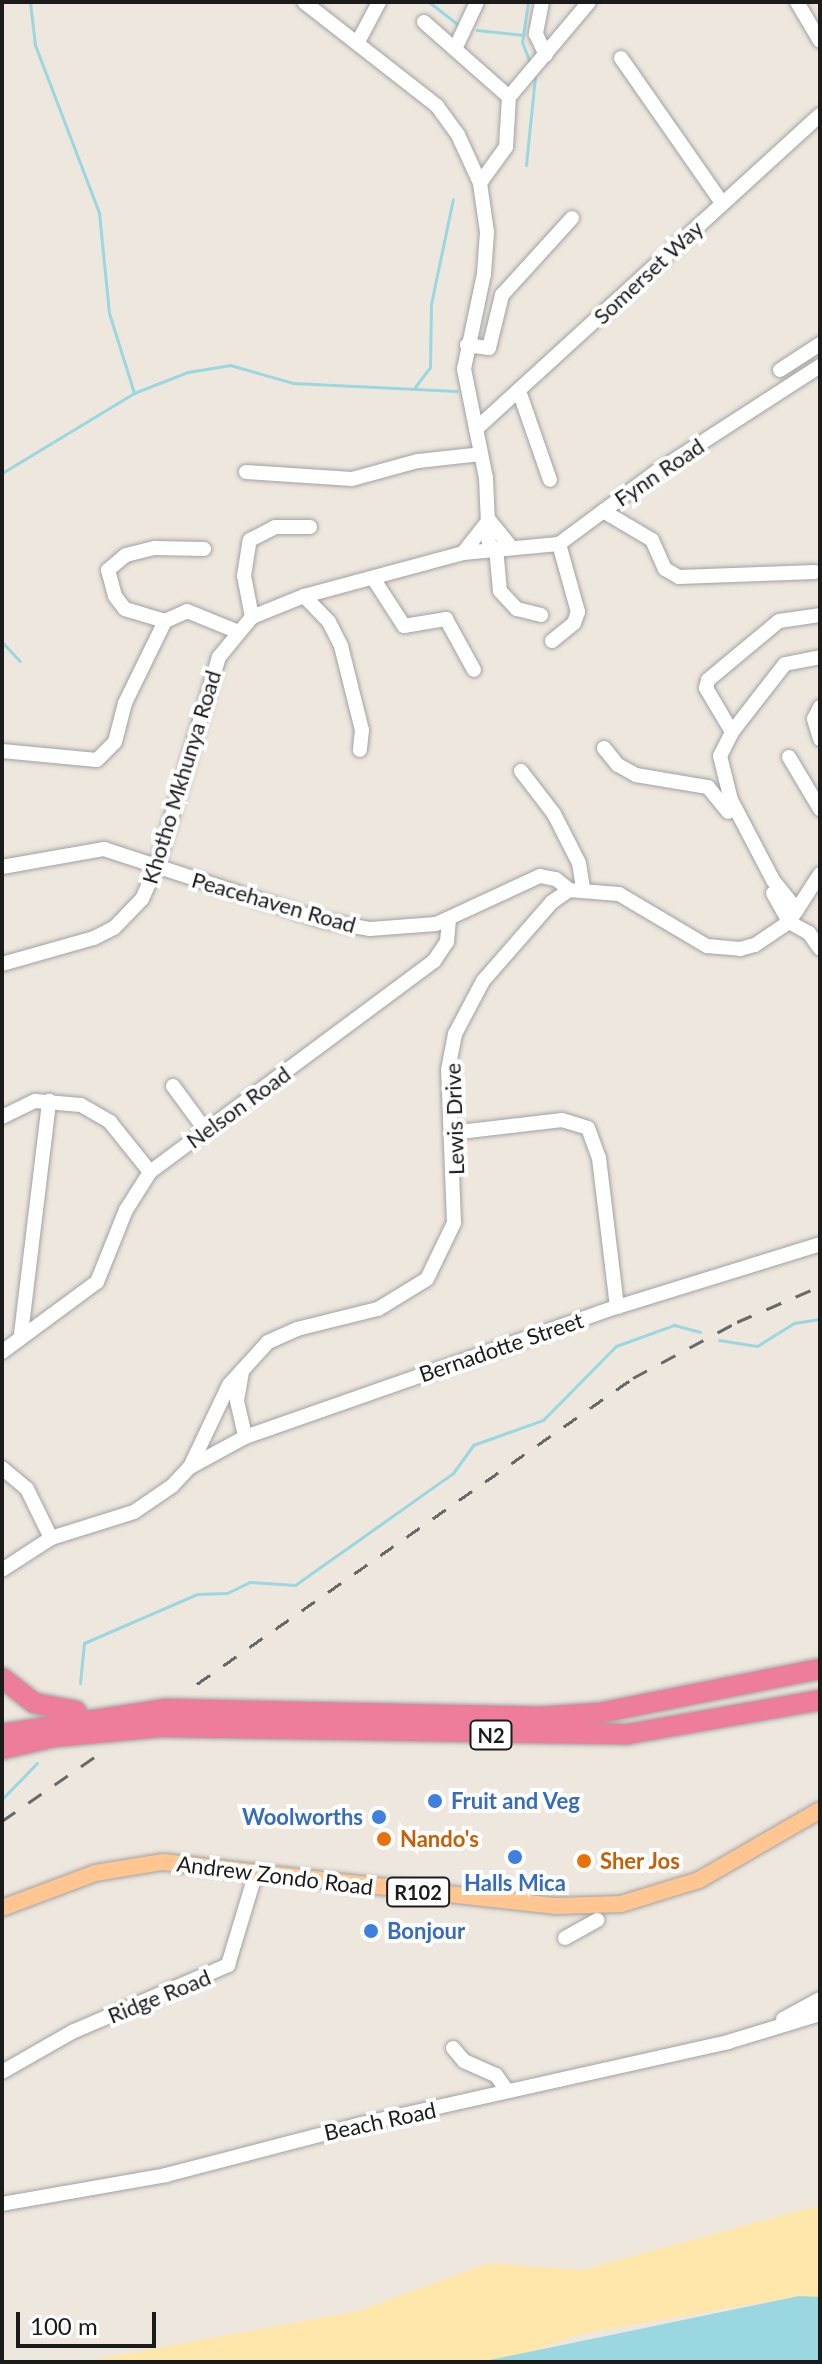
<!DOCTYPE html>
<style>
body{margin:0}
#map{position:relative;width:822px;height:2364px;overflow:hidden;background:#eee7de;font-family:Lato,sans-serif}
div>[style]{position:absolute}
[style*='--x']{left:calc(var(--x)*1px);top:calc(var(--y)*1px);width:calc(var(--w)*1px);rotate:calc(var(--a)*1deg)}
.sand>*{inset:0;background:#ffe6ab}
.water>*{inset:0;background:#9ad7e0}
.stream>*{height:3px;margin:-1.5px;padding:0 1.5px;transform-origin:1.5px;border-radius:1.5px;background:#9ad7e0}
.roads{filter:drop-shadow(0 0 2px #a2a2a2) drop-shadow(0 0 2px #a2a2a2)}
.minor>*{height:14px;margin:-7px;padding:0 7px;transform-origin:7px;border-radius:7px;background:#fff}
.major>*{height:16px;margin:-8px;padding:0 8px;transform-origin:8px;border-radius:8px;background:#ffc692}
.highway>*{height:20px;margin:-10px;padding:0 10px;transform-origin:10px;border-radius:10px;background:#ee7d9c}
.rail>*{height:3px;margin-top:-1.5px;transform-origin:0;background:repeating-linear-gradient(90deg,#696969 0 16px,transparent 0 32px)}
.dots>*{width:22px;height:22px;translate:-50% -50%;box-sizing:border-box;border:4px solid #fff;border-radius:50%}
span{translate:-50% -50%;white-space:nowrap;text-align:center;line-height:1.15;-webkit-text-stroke:8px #fff;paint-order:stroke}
.shield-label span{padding:2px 6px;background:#fff;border:2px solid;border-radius:6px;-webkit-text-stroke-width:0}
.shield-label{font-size:20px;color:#1b1b1b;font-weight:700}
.street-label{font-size:22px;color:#1b1b1b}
.shop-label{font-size:22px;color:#366cbe;font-weight:700}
.left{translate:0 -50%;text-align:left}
.right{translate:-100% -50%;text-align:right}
.food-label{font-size:22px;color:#c56008;font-weight:700}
.frame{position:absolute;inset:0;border:4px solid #1b1b1b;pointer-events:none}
.scale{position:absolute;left:16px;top:2312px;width:140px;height:36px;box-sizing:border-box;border:4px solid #1b1b1b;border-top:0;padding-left:10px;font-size:24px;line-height:28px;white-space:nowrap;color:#1b1b1b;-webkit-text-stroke:6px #fff;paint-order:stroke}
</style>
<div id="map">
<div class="sand">
<i style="clip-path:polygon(820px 2205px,820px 2297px,799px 2296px,581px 2334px,503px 2362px,81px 2362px,358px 2311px,489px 2263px,582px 2270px)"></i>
</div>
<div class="water">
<i style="clip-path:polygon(799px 2296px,820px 2297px,820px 2362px,480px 2362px)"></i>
</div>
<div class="stream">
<i style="--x:30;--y:2;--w:43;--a:83.4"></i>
<i style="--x:35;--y:45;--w:180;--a:69.1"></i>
<i style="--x:99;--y:213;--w:100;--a:84.3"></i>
<i style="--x:109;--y:313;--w:84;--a:72.6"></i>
<i style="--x:429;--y:2;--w:39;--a:38"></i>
<i style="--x:528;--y:2;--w:40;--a:98.5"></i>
<i style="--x:522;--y:42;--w:26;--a:69"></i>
<i style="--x:477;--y:30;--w:47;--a:6.1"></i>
<i style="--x:526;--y:165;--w:89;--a:-84.2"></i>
<i style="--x:415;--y:387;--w:25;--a:-53"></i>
<i style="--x:430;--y:367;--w:63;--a:-89.1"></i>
<i style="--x:431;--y:304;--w:107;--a:-78.2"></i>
<i style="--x:2;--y:473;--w:154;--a:-31.2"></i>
<i style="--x:134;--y:393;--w:58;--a:-21.3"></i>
<i style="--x:188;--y:372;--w:43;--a:-9.5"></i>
<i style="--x:230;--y:365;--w:66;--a:15.9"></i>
<i style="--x:293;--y:383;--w:164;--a:2.8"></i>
<i style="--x:2;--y:642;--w:26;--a:47"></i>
<i style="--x:719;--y:1340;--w:38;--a:9"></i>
<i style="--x:757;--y:1346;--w:44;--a:-31.9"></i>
<i style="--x:794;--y:1323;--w:26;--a:-9"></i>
<i style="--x:80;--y:1683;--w:40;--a:-84.3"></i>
<i style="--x:84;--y:1643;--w:123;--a:-23.4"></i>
<i style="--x:197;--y:1594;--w:30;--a:-2"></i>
<i style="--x:227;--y:1593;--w:25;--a:-26"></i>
<i style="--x:250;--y:1582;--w:45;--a:3.8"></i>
<i style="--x:295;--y:1585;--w:194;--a:-35.3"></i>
<i style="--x:453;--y:1473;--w:34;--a:-54"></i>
<i style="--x:473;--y:1445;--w:74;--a:-19.7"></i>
<i style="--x:543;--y:1420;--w:104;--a:-45.4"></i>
<i style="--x:616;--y:1346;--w:62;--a:-19.9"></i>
<i style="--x:674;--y:1325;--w:27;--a:15"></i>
<i style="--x:2;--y:1799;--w:50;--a:-45.8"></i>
</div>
<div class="roads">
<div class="minor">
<i style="--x:304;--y:2;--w:169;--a:38"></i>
<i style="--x:437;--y:106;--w:36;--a:54"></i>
<i style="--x:458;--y:135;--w:53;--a:65.4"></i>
<i style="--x:480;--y:183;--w:49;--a:81.9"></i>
<i style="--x:487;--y:232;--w:42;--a:94.1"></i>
<i style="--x:484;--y:274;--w:97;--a:101.9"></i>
<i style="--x:464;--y:369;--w:111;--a:78.6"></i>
<i style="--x:486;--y:478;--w:70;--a:87.5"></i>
<i style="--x:542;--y:2;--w:33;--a:101"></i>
<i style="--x:536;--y:34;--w:23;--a:65"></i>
<i style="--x:797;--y:2;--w:45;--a:59.5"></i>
<i style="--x:424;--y:22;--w:113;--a:41.4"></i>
<i style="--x:359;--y:40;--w:43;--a:-62.2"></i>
<i style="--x:455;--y:49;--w:52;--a:-64.9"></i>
<i style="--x:621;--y:58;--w:177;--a:55.1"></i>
<i style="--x:480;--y:183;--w:44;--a:-54.2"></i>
<i style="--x:506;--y:147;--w:50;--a:-86.6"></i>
<i style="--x:509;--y:97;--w:124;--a:-49.9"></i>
<i style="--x:467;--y:345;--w:22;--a:8"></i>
<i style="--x:489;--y:348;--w:55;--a:-76.2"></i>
<i style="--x:502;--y:295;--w:104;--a:-47.7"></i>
<i style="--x:780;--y:370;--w:48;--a:-33"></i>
<i style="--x:519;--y:391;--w:94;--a:70.8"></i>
<i style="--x:476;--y:429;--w:466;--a:-42.4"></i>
<i style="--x:246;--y:472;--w:106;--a:3.8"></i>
<i style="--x:352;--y:479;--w:68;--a:-15.3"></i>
<i style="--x:418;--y:461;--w:63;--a:-6.3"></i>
<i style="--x:603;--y:511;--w:57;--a:30.6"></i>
<i style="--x:652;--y:540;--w:32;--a:66"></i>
<i style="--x:665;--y:569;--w:16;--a:30"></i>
<i style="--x:679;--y:577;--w:136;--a:-2.1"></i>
<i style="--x:496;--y:548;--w:43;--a:84.7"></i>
<i style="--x:500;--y:591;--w:25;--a:47"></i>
<i style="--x:517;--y:609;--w:25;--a:14"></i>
<i style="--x:463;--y:553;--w:42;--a:-51.8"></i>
<i style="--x:489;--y:520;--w:36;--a:51"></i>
<i style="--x:373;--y:578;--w:57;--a:57.1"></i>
<i style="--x:404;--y:626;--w:43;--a:-9.5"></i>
<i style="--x:446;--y:619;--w:58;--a:61.2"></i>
<i style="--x:304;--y:596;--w:36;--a:46"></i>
<i style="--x:329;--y:622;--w:27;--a:63"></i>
<i style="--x:341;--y:646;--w:87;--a:76"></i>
<i style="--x:362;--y:730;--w:20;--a:96"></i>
<i style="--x:252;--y:617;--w:42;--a:-101"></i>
<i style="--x:244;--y:576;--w:36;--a:-81"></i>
<i style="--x:250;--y:540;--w:28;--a:-27"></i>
<i style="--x:275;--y:527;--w:35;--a:0"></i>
<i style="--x:165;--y:621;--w:42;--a:-163.3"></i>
<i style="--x:125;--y:609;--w:16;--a:-128"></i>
<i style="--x:115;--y:596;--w:27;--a:-105"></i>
<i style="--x:108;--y:570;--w:23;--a:-40"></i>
<i style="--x:126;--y:555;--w:30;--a:-14"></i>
<i style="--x:155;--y:548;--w:49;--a:1.2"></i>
<i style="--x:552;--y:641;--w:28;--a:-39"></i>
<i style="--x:574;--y:623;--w:12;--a:-70"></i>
<i style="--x:578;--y:612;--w:71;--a:-105.6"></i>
<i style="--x:820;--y:707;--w:13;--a:117"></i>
<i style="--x:814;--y:719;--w:21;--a:73"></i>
<i style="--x:732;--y:732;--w:51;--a:-120.6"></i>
<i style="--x:706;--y:688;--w:8;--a:-76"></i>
<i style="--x:708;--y:680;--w:92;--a:-39.7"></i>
<i style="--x:779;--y:621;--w:41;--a:-8.3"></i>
<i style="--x:604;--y:748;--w:22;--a:51"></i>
<i style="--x:618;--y:765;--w:21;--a:29"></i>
<i style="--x:636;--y:775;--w:73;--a:9.5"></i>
<i style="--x:708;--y:787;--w:32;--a:51"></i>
<i style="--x:2;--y:751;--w:95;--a:5.4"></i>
<i style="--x:97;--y:760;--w:25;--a:-45"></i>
<i style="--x:115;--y:742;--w:40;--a:-75.6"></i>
<i style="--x:125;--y:703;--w:91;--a:-64"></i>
<i style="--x:165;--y:621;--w:24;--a:-24"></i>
<i style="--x:187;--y:611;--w:53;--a:22.2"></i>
<i style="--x:789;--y:757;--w:61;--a:59.2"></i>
<i style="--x:521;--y:771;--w:54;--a:52.5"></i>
<i style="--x:554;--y:814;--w:55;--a:63"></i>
<i style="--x:579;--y:863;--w:26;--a:81"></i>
<i style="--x:2;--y:867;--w:104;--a:-10"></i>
<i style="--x:104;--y:849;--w:228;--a:18.1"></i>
<i style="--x:321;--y:920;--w:50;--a:10.4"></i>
<i style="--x:370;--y:929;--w:66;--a:-4.3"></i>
<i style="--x:436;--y:924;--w:115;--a:-24.8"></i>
<i style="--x:540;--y:876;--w:16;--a:11"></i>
<i style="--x:556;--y:879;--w:17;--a:40"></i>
<i style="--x:773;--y:893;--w:33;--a:61"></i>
<i style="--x:789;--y:922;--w:23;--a:29"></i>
<i style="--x:809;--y:933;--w:19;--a:55"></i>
<i style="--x:797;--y:910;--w:38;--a:-129"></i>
<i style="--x:773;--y:880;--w:90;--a:-117.7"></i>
<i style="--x:731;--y:800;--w:45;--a:-104"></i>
<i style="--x:720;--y:756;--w:27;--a:-63"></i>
<i style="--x:732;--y:732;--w:86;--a:-52.1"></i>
<i style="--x:785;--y:664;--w:36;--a:-11"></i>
<i style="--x:2;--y:964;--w:96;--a:-15.8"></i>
<i style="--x:94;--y:938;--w:22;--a:-27"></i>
<i style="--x:114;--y:928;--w:40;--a:-46"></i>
<i style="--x:142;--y:899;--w:36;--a:-66"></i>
<i style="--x:157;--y:866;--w:218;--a:-73.5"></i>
<i style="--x:219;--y:657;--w:52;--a:-50.5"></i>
<i style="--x:252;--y:617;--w:56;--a:-22"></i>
<i style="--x:304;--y:596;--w:165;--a:-15.1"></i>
<i style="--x:463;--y:553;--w:96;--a:-5.4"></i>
<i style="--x:559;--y:544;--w:121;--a:-36.6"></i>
<i style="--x:656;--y:472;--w:195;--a:-32.9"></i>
<i style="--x:173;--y:1086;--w:56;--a:53.7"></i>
<i style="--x:2;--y:1117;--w:37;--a:-26"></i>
<i style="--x:35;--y:1101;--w:46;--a:5"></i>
<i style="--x:81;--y:1105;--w:34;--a:30"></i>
<i style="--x:110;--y:1122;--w:64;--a:51.3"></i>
<i style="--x:451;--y:1133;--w:112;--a:-6.7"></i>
<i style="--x:562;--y:1120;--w:27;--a:17"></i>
<i style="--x:588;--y:1128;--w:32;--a:70"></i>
<i style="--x:599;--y:1158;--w:150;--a:83.1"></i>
<i style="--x:21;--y:1334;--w:235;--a:-83.1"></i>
<i style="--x:2;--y:1352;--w:118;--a:-36.4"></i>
<i style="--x:97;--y:1282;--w:78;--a:-68.1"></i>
<i style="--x:126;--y:1210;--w:45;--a:-57.7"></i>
<i style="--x:150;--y:1172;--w:354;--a:-36.6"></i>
<i style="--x:434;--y:961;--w:23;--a:-56"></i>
<i style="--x:447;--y:942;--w:23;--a:-85"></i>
<i style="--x:242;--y:1372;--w:29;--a:100"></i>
<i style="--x:237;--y:1401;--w:37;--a:77"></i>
<i style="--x:190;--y:1467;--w:63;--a:-28.6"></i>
<i style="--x:245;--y:1437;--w:394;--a:-19.3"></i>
<i style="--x:617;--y:1307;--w:213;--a:-17.2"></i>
<i style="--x:2;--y:1468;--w:33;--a:40"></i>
<i style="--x:27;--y:1489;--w:55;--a:63.9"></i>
<i style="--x:2;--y:1570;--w:59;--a:-33.1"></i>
<i style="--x:51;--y:1538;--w:87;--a:-17.4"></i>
<i style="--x:134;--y:1512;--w:46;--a:-34.4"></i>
<i style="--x:172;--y:1486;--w:26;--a:-47"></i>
<i style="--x:190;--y:1467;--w:91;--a:-64.6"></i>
<i style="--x:229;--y:1385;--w:58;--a:-47.8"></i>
<i style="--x:268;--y:1342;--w:32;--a:-24"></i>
<i style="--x:297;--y:1329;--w:83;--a:-13.9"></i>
<i style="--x:378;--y:1309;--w:57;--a:-31.5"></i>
<i style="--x:427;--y:1279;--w:62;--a:-64.3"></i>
<i style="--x:454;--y:1223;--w:153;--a:-92.2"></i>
<i style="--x:448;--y:1070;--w:37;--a:-79"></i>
<i style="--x:455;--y:1034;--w:60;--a:-62.2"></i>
<i style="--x:483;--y:981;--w:105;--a:-48.9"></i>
<i style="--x:552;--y:902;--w:21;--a:-35"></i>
<i style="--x:569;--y:890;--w:50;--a:4.6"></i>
<i style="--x:619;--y:894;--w:102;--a:30.6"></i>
<i style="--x:707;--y:946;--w:33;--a:5"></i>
<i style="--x:740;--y:949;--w:16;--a:-15"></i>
<i style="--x:755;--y:945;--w:41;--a:-34.1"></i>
<i style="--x:789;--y:922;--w:57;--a:-57.1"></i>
<i style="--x:565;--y:1938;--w:37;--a:-29"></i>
<i style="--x:783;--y:2019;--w:42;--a:-28.4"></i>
<i style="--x:453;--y:2048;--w:17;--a:50"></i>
<i style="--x:464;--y:2061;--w:35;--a:24"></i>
<i style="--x:496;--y:2075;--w:19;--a:55"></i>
<i style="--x:2;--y:2072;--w:81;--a:-29.7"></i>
<i style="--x:72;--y:2032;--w:170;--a:-23.2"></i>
<i style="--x:228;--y:1965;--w:97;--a:-73.2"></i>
<i style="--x:2;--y:2204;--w:167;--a:-10"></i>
<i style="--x:166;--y:2175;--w:203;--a:-14.6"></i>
<i style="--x:362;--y:2124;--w:375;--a:-12.6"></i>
<i style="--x:728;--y:2042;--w:96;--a:-16.9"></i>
</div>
<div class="major">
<i style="--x:2;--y:1908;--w:99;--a:-20.6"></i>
<i style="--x:95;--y:1873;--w:69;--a:-9.2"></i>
<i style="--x:163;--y:1862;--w:396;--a:6.4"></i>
<i style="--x:557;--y:1906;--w:64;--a:-1.8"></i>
<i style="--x:621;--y:1904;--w:82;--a:-17.1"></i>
<i style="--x:699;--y:1880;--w:140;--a:-30"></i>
</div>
<div class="highway">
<i style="--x:2;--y:1678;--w:41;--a:38"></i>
<i style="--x:34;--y:1703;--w:43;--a:10.8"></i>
<i style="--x:2;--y:1734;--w:165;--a:-8.7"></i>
<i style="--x:165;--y:1709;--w:373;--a:1.2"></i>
<i style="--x:538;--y:1717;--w:61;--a:-3.8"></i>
<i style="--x:599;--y:1713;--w:225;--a:-11.3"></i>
<i style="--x:2;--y:1749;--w:53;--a:-13"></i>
<i style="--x:54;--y:1737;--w:106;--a:-5.4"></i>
<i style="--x:160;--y:1727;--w:468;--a:0.9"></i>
<i style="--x:628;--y:1734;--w:195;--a:-10"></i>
</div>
</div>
<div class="rail">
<i style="--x:197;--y:1684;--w:533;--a:-35.06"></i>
<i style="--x:633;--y:1378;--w:118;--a:-28.3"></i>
<i style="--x:737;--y:1322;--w:90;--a:-23.4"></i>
<i style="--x:2;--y:1821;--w:123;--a:-34.7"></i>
</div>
<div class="dots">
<i style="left:435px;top:1801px;background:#3f7fe0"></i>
<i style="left:379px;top:1817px;background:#3f7fe0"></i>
<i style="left:384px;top:1839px;background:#e8710a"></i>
<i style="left:515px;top:1857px;background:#3f7fe0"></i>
<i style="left:584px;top:1861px;background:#e8710a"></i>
<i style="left:371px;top:1931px;background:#3f7fe0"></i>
</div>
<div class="shield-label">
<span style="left:491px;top:1735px">N2</span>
<span style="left:418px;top:1892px">R102</span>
</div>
<div class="street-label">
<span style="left:648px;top:272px;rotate:-43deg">Somerset Way</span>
<span style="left:659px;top:472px;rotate:-34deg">Fynn Road</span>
<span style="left:181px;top:777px;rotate:-73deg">Khotho Mkhunya Road</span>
<span style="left:274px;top:902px;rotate:16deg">Peacehaven Road</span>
<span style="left:238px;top:1107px;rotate:-36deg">Nelson Road</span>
<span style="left:454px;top:1119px;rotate:-92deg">Lewis Drive</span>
<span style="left:501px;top:1347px;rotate:-19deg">Bernadotte Street</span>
<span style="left:275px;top:1875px;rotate:7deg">Andrew Zondo Road</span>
<span style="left:159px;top:1996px;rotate:-22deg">Ridge Road</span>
<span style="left:380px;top:2121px;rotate:-12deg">Beach Road</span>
</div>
<div class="shop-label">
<span class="left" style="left:451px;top:1801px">Fruit and Veg</span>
<span class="right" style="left:363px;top:1817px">Woolworths</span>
<span style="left:515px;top:1883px">Halls Mica</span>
<span class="left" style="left:387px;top:1931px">Bonjour</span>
</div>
<div class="food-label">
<span class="left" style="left:400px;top:1839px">Nando's</span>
<span class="left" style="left:600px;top:1861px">Sher Jos</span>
</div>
<div class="frame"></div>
<div class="scale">100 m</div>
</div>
